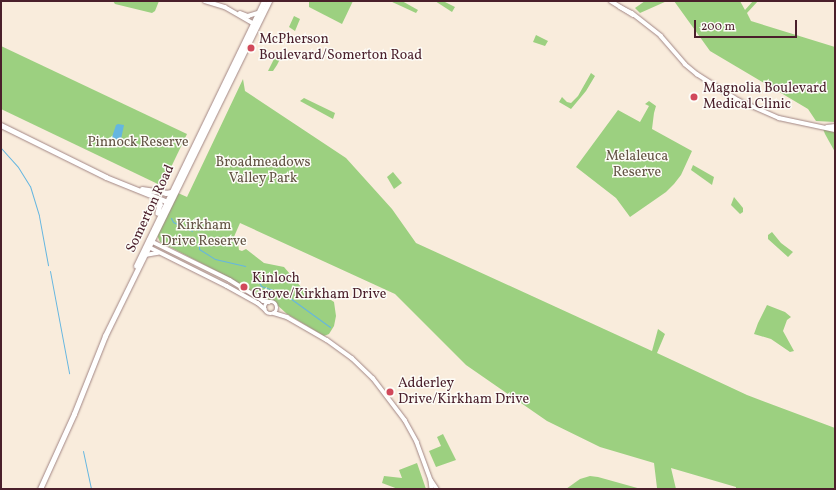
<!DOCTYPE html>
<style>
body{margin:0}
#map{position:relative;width:836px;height:490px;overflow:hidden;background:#f9ecdc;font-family:Vollkorn,serif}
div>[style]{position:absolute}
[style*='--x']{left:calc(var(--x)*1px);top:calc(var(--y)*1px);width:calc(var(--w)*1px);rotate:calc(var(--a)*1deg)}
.green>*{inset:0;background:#9cd080}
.water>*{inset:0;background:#65b6e0}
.stream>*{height:1px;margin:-0.5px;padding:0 0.5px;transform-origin:0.5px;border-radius:0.5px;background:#65b6e0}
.roads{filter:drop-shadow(0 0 1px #a28684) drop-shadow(0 0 1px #a28684)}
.minor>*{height:3.5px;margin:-1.75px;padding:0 1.75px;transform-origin:1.75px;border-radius:1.75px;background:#fff}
.minor>.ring{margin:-1.75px;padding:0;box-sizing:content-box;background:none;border:3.5px solid #fff;border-radius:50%}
.major>*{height:4.5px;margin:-2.25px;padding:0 2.25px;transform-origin:2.25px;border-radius:2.25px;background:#fff}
.dots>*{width:11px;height:11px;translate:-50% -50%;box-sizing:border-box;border:2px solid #fdfcf7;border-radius:50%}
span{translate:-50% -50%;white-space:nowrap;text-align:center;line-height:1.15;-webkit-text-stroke:3px #fdfcf7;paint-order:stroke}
.poi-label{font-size:14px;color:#4a1f2b}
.left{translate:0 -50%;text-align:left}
.park-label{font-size:14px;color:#635444}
.street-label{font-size:14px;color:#4a1f2b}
.frame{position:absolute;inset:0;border:2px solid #4a1f2b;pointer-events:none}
.scale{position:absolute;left:694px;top:20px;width:103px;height:18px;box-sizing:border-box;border:2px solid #4a1f2b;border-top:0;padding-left:5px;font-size:12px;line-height:14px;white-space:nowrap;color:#4a1f2b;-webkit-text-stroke:3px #fdfcf7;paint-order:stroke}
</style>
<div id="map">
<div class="green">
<i style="clip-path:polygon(113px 1px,159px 1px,155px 11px,152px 13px,115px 4px)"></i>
<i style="clip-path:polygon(309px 1px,353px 1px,342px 24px,309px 7px)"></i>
<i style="clip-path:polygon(390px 1px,402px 1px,418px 10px,416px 13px)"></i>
<i style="clip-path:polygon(435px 1px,443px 1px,455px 7px,452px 12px)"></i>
<i style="clip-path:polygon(645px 1px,667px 1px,640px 13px,635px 8px)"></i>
<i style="clip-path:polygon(674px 1px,740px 1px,745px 10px,753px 1px,758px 1px,747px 13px,751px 21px,835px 47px,835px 122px,816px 121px,808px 109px,710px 51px)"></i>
<i style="clip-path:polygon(294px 16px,300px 19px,295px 31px,289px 27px)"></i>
<i style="clip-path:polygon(536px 35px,548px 41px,545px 46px,533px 42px)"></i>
<i style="clip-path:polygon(1px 46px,187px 134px,162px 186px,1px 109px)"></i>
<i style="clip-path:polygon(275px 57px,280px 59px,277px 65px,273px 71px,268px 71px)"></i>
<i style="clip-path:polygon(591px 73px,595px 76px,586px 91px,571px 109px,559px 102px,562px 97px,567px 102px,571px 103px,578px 96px)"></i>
<i style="clip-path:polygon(243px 79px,245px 91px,346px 158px,392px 209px,416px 243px,652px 351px,658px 329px,665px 334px,657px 353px,747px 395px,835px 428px,835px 489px,736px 489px,736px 487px,671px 468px,676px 489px,657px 488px,654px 463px,600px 447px,547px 421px,466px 365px,395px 294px,240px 223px,233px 239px,238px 243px,239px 250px,242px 251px,246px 249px,264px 263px,284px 267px,307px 294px,316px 298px,331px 300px,334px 302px,336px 316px,334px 326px,329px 334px,324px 336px,287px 314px,274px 302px,262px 299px,230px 278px,160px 242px,157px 235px,178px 193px,187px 197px)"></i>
<i style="clip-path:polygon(304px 98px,335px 113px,333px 119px,300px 101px)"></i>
<i style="clip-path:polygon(649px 101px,656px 106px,654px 113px,652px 129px,692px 151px,681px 175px,674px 184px,666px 192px,630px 217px,616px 198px,576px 167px,618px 110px,640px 122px,649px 106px,645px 104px)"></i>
<i style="clip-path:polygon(823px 129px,835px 132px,835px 152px,825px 134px)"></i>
<i style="clip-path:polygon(693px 165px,714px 177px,712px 185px,691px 170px)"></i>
<i style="clip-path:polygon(393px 172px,402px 183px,394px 189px,387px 177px)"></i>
<i style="clip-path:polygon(734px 197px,743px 208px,743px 212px,740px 214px,731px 205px)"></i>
<i style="clip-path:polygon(772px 232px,781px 243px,793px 252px,788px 257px,768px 239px,768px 235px)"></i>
<i style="clip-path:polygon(767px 305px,785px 312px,791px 317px,787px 320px,783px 331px,794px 351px,790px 352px,771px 339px,754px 334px,758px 323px)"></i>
<i style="clip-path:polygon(443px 434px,456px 460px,436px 467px,429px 451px,441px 446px,437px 437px)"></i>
<i style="clip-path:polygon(417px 463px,426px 489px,398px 489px,382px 483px,384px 476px,402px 478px,399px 470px)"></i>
<i style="clip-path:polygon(590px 476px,598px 477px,641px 489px,566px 489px,580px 479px)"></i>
</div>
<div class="water">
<i style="clip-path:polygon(118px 124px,124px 125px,120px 144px,114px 141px,112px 137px,116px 125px)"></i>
</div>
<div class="stream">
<i style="--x:1;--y:148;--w:25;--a:48"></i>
<i style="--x:18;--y:167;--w:22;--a:58"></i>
<i style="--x:30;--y:186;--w:31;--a:73"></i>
<i style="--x:39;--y:216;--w:50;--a:79.6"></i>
<i style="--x:171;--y:218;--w:4;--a:63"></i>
<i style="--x:173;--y:222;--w:21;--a:25"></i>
<i style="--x:198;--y:230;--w:4;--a:-76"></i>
<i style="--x:199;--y:243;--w:6;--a:90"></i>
<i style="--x:199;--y:249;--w:19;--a:32"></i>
<i style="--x:215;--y:259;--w:31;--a:13"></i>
<i style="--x:50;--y:271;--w:104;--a:79.4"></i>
<i style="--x:258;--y:280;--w:7;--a:63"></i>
<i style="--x:261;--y:286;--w:23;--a:18"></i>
<i style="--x:283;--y:293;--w:58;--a:35.9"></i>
<i style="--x:83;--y:451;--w:39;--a:78"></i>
<i style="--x:797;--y:489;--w:18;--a:0"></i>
</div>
<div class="roads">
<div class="minor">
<i style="--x:205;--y:1;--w:21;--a:17"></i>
<i style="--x:225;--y:7;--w:34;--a:30"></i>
<i style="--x:611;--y:1;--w:26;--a:32"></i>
<i style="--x:620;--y:7;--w:13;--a:27"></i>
<i style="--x:632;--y:13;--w:37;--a:38"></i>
<i style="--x:661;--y:36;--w:37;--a:49"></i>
<i style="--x:685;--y:64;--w:16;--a:40"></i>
<i style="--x:697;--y:74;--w:49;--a:32.4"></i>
<i style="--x:738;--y:100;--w:45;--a:23.7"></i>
<i style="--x:779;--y:118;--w:57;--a:12.1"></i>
<i style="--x:240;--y:13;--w:9;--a:21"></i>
<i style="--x:248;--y:16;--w:10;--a:-17"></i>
<i style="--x:827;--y:127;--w:8;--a:-7"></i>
<i style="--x:149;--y:240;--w:90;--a:26.3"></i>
<i style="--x:230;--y:280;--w:39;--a:32"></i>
<i style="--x:263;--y:301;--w:6;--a:9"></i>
<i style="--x:147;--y:246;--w:89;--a:26.6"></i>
<i style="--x:227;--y:286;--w:35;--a:29"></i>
<i style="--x:258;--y:303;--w:9;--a:41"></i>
<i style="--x:145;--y:255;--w:13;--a:-9"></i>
<i class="ring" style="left:265px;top:302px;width:8.5px;height:8.5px"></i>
<i style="--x:274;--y:313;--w:14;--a:17"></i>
<i style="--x:287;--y:317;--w:46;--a:29.9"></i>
<i style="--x:327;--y:340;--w:31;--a:36"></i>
<i style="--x:352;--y:358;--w:29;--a:44"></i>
<i style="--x:373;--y:378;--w:53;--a:52.7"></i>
<i style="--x:405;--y:420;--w:25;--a:61"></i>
<i style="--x:417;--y:442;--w:40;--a:69.8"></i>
<i style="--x:431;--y:480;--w:11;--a:56"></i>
<i style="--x:431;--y:481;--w:8;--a:83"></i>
</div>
<div class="major">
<i style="--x:1;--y:125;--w:117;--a:26.3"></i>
<i style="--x:106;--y:177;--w:67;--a:22"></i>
<i style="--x:142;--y:189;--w:24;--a:9"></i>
<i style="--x:166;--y:193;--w:5;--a:-11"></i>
<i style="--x:157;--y:198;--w:7;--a:63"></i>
<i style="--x:160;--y:204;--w:9;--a:103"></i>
<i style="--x:136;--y:266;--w:294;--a:-64.2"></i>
<i style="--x:40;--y:489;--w:82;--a:-65.6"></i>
<i style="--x:74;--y:414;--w:84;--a:-68.3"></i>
<i style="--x:105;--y:336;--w:373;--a:-63.9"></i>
</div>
</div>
<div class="dots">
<i style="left:251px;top:48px;background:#d1495b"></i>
<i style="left:694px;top:97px;background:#d1495b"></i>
<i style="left:244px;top:287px;background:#d1495b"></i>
<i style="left:390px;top:392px;background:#d1495b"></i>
</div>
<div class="poi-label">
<span class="left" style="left:259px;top:48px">McPherson<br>Boulevard/Somerton Road</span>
<span class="left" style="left:703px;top:97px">Magnolia Boulevard<br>Medical Clinic</span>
<span class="left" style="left:252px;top:287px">Kinloch<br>Grove/Kirkham Drive</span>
<span class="left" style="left:398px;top:392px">Adderley<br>Drive/Kirkham Drive</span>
</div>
<div class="park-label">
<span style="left:138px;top:143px">Pinnock Reserve</span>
<span style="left:637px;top:165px">Melaleuca<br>Reserve</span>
<span style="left:263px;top:171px">Broadmeadows<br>Valley Park</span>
<span style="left:204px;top:234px">Kirkham<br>Drive Reserve</span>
</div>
<div class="street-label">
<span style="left:151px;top:209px;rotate:-65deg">Somerton Road</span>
</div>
<div class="frame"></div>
<div class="scale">200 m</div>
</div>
